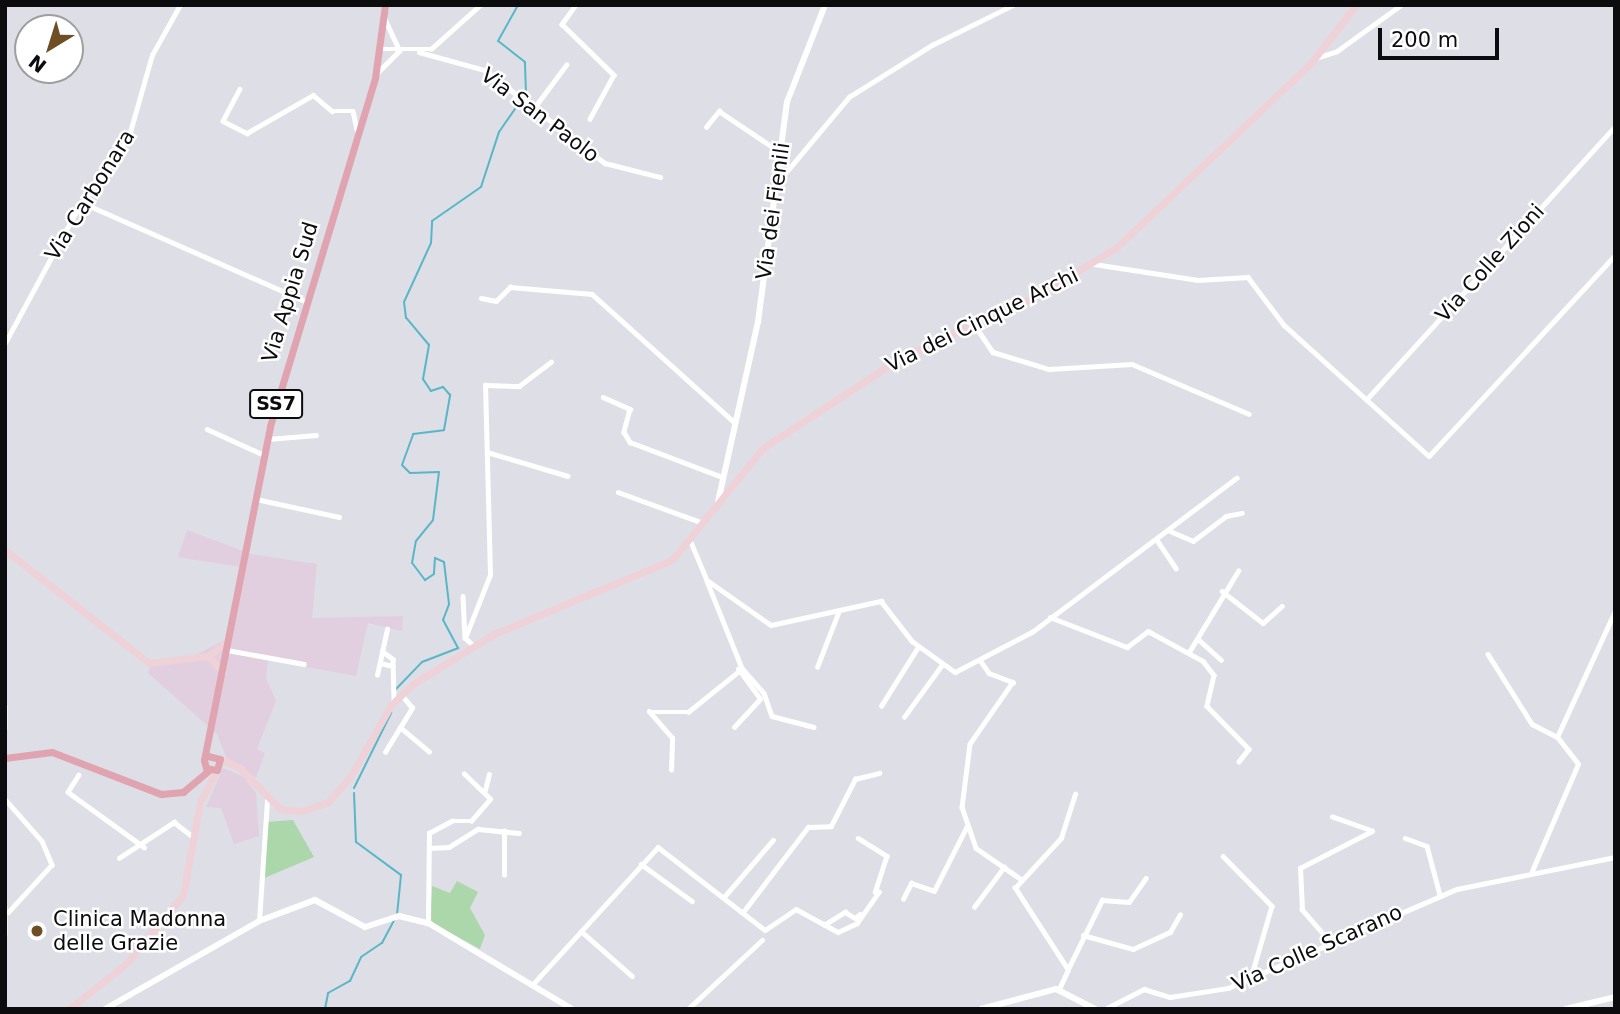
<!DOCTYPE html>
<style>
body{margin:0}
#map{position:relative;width:1620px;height:1014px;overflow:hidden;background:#dedee6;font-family:"DejaVu Sans",sans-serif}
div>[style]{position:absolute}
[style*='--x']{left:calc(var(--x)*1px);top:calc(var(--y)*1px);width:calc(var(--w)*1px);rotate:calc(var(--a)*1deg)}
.commercial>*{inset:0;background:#e1cfe0}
.green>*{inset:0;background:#acd7ab}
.stream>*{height:2px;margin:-1px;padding:0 1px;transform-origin:1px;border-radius:1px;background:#59b6c7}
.minor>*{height:4.5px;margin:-2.25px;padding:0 2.25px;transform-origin:2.25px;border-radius:2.25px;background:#fff}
.tertiary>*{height:6px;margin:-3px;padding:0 3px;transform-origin:3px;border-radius:3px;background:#fff}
.secondary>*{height:7px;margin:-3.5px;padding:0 3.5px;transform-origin:3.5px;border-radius:3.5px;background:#efd1d8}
.primary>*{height:7px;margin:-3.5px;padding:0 3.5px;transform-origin:3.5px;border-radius:3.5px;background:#dfa4b0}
.dots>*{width:19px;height:19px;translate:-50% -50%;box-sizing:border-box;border:4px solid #fff;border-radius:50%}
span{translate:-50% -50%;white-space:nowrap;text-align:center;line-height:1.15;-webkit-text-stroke:5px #fff;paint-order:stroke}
.shield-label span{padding:2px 5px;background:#fff;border:2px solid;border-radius:5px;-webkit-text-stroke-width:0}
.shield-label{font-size:19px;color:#0c0c0f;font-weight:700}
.street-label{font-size:21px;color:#0c0c0f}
.poi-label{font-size:21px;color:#0c0c0f}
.left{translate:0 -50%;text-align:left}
.frame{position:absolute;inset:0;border:7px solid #0c0c0f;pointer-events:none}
.north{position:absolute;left:14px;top:14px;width:70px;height:70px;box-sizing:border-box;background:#fff;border:2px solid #9e9e9f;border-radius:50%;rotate:218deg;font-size:19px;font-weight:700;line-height:28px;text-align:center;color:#0c0c0f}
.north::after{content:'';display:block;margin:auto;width:24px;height:32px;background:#6f4e25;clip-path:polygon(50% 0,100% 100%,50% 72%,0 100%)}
.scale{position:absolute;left:1378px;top:28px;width:121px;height:32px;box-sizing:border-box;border:4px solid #0c0c0f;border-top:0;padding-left:9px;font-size:21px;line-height:24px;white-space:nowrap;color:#0c0c0f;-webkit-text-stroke:5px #fff;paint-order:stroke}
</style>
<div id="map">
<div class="commercial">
<i style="clip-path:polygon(187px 530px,251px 554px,317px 564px,312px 618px,403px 616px,402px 631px,368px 623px,356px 676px,268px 660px,266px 678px,276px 701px,257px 749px,265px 753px,256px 778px,226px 757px,217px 734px,148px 673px,152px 660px,191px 657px,225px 640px,240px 567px,178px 557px)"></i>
<i style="clip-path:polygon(223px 768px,244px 777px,256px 793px,259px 836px,234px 844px,221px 808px,206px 807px)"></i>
</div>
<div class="green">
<i style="clip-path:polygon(293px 820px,314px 857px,262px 879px,266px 822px)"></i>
<i style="clip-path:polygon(457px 881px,478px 892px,470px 908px,485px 935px,480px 949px,430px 922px,432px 886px,450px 893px)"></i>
</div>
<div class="stream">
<i style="--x:396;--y:689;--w:37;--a:-46"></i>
<i style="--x:422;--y:662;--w:39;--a:-21"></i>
<i style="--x:458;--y:648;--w:32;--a:-118"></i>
<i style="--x:443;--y:620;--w:17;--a:-69"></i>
<i style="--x:449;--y:604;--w:42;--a:-96.8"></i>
<i style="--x:444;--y:562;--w:10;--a:-156"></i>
<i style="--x:435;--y:558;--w:16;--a:94"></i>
<i style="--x:434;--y:574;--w:11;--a:146"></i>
<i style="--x:425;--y:580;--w:21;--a:-127"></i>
<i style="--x:412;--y:563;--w:22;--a:-80"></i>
<i style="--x:416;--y:541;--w:27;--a:-51"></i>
<i style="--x:433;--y:520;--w:48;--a:-82.9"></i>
<i style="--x:439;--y:472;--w:29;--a:178"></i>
<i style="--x:410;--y:473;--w:11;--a:-135"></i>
<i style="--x:402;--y:465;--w:33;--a:-70"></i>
<i style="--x:413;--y:434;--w:31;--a:-7"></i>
<i style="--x:444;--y:430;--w:36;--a:-80"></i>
<i style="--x:450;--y:395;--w:11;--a:-131"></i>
<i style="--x:443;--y:387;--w:13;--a:162"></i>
<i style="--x:431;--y:391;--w:14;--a:-124"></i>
<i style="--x:423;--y:379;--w:35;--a:-80"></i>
<i style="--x:429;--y:345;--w:35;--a:-130"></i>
<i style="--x:406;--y:318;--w:16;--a:-97"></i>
<i style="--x:404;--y:302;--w:65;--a:-65.4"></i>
<i style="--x:431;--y:243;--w:22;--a:-87"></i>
<i style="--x:432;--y:221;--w:60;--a:-34.8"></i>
<i style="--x:481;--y:187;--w:58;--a:-71.9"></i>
<i style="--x:499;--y:132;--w:47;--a:-55.3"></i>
<i style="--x:526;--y:93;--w:31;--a:-92"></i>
<i style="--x:525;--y:62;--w:34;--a:-142"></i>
<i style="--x:498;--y:41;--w:41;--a:-60.9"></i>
<i style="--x:354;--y:788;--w:84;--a:-63.7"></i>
<i style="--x:354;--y:793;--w:49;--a:87.7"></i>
<i style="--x:356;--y:842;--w:56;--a:36.3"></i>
<i style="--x:401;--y:875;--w:40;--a:95.7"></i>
<i style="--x:325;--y:1009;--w:16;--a:-79"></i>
<i style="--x:328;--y:993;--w:25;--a:-29"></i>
<i style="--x:350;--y:981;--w:26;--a:-65"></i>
<i style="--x:361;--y:957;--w:25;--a:-34"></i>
<i style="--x:382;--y:943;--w:26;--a:-62"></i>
</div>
<div class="minor">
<i style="--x:576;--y:5;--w:24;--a:126"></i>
<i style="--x:562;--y:24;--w:73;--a:44.4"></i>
<i style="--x:614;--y:75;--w:50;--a:118.6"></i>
<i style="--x:385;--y:19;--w:35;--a:65"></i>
<i style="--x:381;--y:49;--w:50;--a:0"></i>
<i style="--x:431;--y:49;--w:66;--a:-41.9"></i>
<i style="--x:381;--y:49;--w:16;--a:0"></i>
<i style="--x:419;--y:52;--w:68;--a:15.3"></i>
<i style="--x:485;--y:70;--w:152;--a:37.8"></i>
<i style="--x:605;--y:163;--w:57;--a:14.3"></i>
<i style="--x:1316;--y:58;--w:22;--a:-18"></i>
<i style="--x:1337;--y:51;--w:79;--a:-35.7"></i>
<i style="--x:376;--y:74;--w:30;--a:-45"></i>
<i style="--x:240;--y:89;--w:36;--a:118"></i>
<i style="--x:223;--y:121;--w:27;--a:27"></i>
<i style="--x:247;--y:133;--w:76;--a:-29.9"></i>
<i style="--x:313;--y:95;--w:25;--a:40"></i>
<i style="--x:332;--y:111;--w:21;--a:0"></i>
<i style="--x:353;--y:111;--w:19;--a:78"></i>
<i style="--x:534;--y:108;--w:54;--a:-53.3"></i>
<i style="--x:706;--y:127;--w:21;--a:-51"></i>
<i style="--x:719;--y:111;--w:73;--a:33.9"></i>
<i style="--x:777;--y:183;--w:112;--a:-50.1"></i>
<i style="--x:849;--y:97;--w:98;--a:-32.1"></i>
<i style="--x:932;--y:45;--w:90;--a:-26.3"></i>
<i style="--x:83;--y:203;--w:243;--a:23.8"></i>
<i style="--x:1094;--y:264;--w:105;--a:8.7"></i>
<i style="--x:1198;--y:280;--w:50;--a:-3.4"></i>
<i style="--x:1248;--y:277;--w:60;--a:53.1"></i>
<i style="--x:1284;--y:325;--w:195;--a:42.1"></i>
<i style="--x:1429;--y:456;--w:274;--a:-47.2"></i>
<i style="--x:481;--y:298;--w:15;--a:11"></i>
<i style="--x:496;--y:301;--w:20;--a:-45"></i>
<i style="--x:510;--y:287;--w:82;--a:4.9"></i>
<i style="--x:592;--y:294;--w:190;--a:42"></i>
<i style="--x:974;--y:324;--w:34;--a:56"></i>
<i style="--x:993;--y:352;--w:59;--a:16.9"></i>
<i style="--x:1049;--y:369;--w:83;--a:-3.4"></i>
<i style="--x:1132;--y:364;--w:127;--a:23.1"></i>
<i style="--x:5;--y:343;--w:151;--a:-61.6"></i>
<i style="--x:77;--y:210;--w:87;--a:-54.3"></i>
<i style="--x:128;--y:139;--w:87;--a:-74.1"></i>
<i style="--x:152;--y:55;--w:57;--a:-60.8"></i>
<i style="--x:603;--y:397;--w:30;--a:24"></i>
<i style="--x:630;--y:409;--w:24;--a:105"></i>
<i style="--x:624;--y:432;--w:12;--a:59"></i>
<i style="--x:630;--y:442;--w:98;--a:20.8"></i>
<i style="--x:1366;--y:400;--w:370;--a:-47.7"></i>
<i style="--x:207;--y:429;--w:63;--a:24.5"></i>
<i style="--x:268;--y:439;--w:48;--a:-4.8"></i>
<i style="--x:487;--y:452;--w:84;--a:16.5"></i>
<i style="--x:618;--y:492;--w:90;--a:20"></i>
<i style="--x:256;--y:499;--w:85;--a:12.2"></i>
<i style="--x:1170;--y:531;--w:25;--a:23"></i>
<i style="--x:1193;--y:541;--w:41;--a:-37.1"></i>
<i style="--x:1226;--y:516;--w:16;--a:-11"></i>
<i style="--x:1157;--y:540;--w:34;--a:56"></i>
<i style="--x:691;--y:542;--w:41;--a:67.2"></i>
<i style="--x:707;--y:580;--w:78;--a:35.1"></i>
<i style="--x:771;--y:625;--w:113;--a:-12.3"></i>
<i style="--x:881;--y:601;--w:51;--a:52.2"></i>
<i style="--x:912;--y:641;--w:53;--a:35.8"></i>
<i style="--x:955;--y:672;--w:87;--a:-27.5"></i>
<i style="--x:1032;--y:632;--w:256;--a:-37"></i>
<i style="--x:707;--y:581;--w:94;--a:68.1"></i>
<i style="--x:742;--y:668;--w:33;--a:49"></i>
<i style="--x:764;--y:693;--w:24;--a:71"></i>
<i style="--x:772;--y:716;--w:43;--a:14.7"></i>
<i style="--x:1222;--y:591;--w:52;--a:38"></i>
<i style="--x:1263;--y:623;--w:25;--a:-42"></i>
<i style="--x:463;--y:596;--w:42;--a:87.3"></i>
<i style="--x:1050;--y:617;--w:83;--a:21.3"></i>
<i style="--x:1127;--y:647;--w:26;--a:-37"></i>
<i style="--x:1148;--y:631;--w:63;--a:28.6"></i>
<i style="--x:1203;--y:661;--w:18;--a:52"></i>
<i style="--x:1214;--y:675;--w:32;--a:103"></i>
<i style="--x:1207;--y:706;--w:60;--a:45.7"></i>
<i style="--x:1249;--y:749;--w:16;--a:128"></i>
<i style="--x:1198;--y:639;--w:31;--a:42"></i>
<i style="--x:473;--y:646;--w:11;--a:-135"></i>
<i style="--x:465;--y:638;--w:68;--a:-68.4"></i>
<i style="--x:490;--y:575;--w:190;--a:-91.5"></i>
<i style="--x:485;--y:385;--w:34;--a:2"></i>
<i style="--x:519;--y:386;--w:40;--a:-37"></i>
<i style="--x:227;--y:650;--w:78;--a:10.3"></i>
<i style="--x:382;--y:651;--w:14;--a:36"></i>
<i style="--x:393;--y:659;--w:42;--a:88.6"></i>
<i style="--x:1189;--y:652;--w:95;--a:-58.8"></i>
<i style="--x:1488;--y:654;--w:83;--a:57.8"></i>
<i style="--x:1532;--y:724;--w:28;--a:27"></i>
<i style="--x:980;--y:660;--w:16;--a:55"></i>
<i style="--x:989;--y:673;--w:26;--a:21"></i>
<i style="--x:1013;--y:682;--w:75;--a:124.7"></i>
<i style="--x:970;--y:744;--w:64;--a:97.2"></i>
<i style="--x:962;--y:807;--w:43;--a:71.1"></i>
<i style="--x:976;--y:848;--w:55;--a:34.6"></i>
<i style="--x:380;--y:663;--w:13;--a:13"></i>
<i style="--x:817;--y:667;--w:58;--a:-68.7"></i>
<i style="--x:377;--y:675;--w:47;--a:-77.7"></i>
<i style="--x:5;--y:706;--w:22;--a:90"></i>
<i style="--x:881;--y:706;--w:70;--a:-57.9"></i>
<i style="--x:904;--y:717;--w:63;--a:-54"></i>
<i style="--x:400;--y:727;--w:38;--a:40"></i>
<i style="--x:734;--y:727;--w:38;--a:-47"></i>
<i style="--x:760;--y:699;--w:37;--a:-126"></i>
<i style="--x:385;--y:752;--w:52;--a:-58.5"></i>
<i style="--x:412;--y:708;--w:17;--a:-130"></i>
<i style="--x:671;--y:770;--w:32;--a:-88"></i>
<i style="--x:672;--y:738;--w:35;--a:-131"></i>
<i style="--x:649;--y:712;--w:39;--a:0"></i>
<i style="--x:688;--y:712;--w:65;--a:-38.8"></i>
<i style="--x:79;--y:775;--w:20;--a:123"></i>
<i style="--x:68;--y:792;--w:94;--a:35.9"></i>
<i style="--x:485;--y:790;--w:16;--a:-76"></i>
<i style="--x:5;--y:799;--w:56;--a:48.6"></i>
<i style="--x:42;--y:841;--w:26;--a:67"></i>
<i style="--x:52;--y:865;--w:64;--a:132.5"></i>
<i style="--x:858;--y:838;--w:34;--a:32"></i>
<i style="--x:887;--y:856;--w:38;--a:108"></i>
<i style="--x:1405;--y:838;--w:23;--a:20"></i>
<i style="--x:1427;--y:846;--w:51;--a:75.1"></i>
<i style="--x:429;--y:848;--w:20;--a:-3"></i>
<i style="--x:449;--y:847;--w:34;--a:-32"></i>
<i style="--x:478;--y:829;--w:41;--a:5.6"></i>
<i style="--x:1223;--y:856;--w:70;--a:45.6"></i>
<i style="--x:1272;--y:906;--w:72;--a:106.2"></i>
<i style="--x:119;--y:858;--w:66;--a:-33.2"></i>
<i style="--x:174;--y:822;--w:24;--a:38"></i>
<i style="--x:641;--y:864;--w:63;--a:36"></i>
<i style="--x:1532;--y:871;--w:116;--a:-66.7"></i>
<i style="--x:1578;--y:764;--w:34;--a:-128"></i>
<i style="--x:1557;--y:737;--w:139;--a:-65.3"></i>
<i style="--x:504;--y:875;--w:44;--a:-90"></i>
<i style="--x:724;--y:897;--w:75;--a:-49.3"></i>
<i style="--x:903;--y:899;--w:18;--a:-63"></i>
<i style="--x:911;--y:883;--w:24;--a:19"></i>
<i style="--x:934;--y:891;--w:73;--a:-63.1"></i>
<i style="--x:5;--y:907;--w:27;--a:90"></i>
<i style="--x:974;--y:907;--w:50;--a:-53.1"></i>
<i style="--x:743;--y:912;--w:107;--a:-52.6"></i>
<i style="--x:808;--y:827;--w:23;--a:-2"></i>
<i style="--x:831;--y:826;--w:53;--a:-62.9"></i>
<i style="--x:855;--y:779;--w:25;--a:-14"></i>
<i style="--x:259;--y:921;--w:121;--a:-86.2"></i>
<i style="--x:428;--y:923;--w:90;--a:-89.4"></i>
<i style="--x:429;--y:833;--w:26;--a:-28"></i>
<i style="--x:452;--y:821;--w:19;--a:0"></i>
<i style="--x:471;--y:821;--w:29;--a:-49"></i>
<i style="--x:490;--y:799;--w:36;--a:-136"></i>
<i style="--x:824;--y:925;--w:25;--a:-32"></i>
<i style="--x:845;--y:912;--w:12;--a:31"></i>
<i style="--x:855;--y:918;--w:6;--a:-39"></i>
<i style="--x:581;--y:931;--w:68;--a:41.4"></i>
<i style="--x:1083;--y:935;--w:52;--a:15.6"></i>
<i style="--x:1133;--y:949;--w:41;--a:-24.7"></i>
<i style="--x:1170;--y:932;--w:20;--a:-60"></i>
<i style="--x:1330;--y:942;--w:43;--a:-131.2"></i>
<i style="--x:1302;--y:910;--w:42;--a:-92.7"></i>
<i style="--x:1300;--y:868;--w:81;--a:-27.2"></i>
<i style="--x:1372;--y:831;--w:42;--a:-160.7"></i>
<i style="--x:1068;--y:969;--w:77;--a:-63.8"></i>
<i style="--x:1102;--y:900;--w:27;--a:4"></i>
<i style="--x:1129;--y:902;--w:29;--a:-55"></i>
<i style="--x:533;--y:984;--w:185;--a:-47.6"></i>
<i style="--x:658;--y:847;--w:135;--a:37.8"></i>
<i style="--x:765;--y:930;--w:37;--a:-34"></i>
<i style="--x:796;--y:909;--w:48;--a:28.7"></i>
<i style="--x:838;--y:932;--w:21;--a:-25"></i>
<i style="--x:857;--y:923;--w:38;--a:-55"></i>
<i style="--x:1059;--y:989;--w:21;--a:-65"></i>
<i style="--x:1068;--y:970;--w:98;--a:-122.9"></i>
<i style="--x:1015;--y:888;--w:68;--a:-47.4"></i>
<i style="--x:1061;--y:838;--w:46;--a:-72.3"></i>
<i style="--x:688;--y:1009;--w:101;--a:-43"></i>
<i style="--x:1105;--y:1009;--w:44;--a:-27.1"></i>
<i style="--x:1144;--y:989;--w:27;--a:17"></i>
<i style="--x:1170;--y:997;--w:59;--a:-8.8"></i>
<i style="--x:1228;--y:988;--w:249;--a:-23.4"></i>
<i style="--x:1457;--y:889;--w:161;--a:-11.4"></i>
</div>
<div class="tertiary">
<i style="--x:718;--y:502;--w:184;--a:-77.5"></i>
<i style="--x:758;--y:322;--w:222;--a:-82.5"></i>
<i style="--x:787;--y:102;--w:104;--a:-68.6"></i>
<i style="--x:105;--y:1009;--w:177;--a:-29.7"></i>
<i style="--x:259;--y:921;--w:60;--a:-20.6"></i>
<i style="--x:315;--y:900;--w:57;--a:28.4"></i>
<i style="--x:365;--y:927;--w:36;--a:-18"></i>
<i style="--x:399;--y:916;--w:32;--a:14"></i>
<i style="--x:430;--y:924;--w:165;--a:30.9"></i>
<i style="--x:981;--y:1009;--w:78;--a:-14.9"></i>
<i style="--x:1056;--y:989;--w:44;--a:27.1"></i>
<i style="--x:1566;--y:1009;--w:50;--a:-13.8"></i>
</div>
<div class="secondary">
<i style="--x:5;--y:550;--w:183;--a:38.1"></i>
<i style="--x:149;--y:663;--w:59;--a:-6.8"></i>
<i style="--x:208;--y:656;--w:25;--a:-37"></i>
<i style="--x:208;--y:656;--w:22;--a:47"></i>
<i style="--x:220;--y:759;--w:22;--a:24"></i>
<i style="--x:240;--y:768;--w:57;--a:45.7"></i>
<i style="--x:280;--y:809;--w:22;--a:5"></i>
<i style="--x:302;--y:811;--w:28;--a:-19"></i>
<i style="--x:328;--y:802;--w:35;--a:-49"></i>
<i style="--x:351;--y:776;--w:81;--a:-60.6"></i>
<i style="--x:391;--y:705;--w:30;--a:-44"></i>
<i style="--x:413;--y:684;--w:95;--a:-31.7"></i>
<i style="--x:494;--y:634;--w:193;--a:-22.6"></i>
<i style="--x:672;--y:560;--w:144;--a:-50.9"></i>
<i style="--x:763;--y:448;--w:168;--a:-33.3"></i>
<i style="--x:903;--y:356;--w:149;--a:-24.2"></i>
<i style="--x:1039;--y:295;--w:92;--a:-31.6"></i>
<i style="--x:1117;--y:247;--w:267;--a:-43.5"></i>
<i style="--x:1311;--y:63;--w:73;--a:-52.2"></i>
<i style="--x:69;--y:1009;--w:74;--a:-38.4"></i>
<i style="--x:127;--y:963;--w:88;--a:-50.5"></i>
<i style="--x:183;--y:895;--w:95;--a:-79.6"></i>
<i style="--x:200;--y:802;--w:36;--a:-62"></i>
</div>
<div class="primary">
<i style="--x:208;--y:756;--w:12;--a:14"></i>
<i style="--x:220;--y:759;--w:11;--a:105"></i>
<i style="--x:217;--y:770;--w:11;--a:-170"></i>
<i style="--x:206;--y:768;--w:8;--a:-104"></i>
<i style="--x:204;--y:760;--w:340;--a:-78.8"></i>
<i style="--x:270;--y:426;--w:363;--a:-73.2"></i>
<i style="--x:375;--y:78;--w:74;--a:-82.2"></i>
<i style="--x:5;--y:758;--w:47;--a:-7.3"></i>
<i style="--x:52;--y:752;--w:117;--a:21.1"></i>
<i style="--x:161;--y:794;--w:22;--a:-5"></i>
<i style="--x:183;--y:792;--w:34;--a:-40"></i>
</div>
<div class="dots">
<i style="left:37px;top:931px;background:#6f4e25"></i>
</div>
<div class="shield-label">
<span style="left:276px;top:404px">SS7</span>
</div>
<div class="street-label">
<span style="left:540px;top:115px;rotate:37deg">Via San Paolo</span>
<span style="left:90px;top:195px;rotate:-58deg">Via Carbonara</span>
<span style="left:773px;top:211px;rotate:-82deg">Via dei Fienili</span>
<span style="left:1490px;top:263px;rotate:-48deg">Via Colle Zioni</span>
<span style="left:290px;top:292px;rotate:-73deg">Via Appia Sud</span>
<span style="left:982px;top:320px;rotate:-26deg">Via dei Cinque Archi</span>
<span style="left:1317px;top:948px;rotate:-24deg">Via Colle Scarano</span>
</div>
<div class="poi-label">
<span class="left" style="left:53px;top:931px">Clinica Madonna<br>delle Grazie</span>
</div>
<div class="frame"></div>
<div class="north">N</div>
<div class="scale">200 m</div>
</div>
